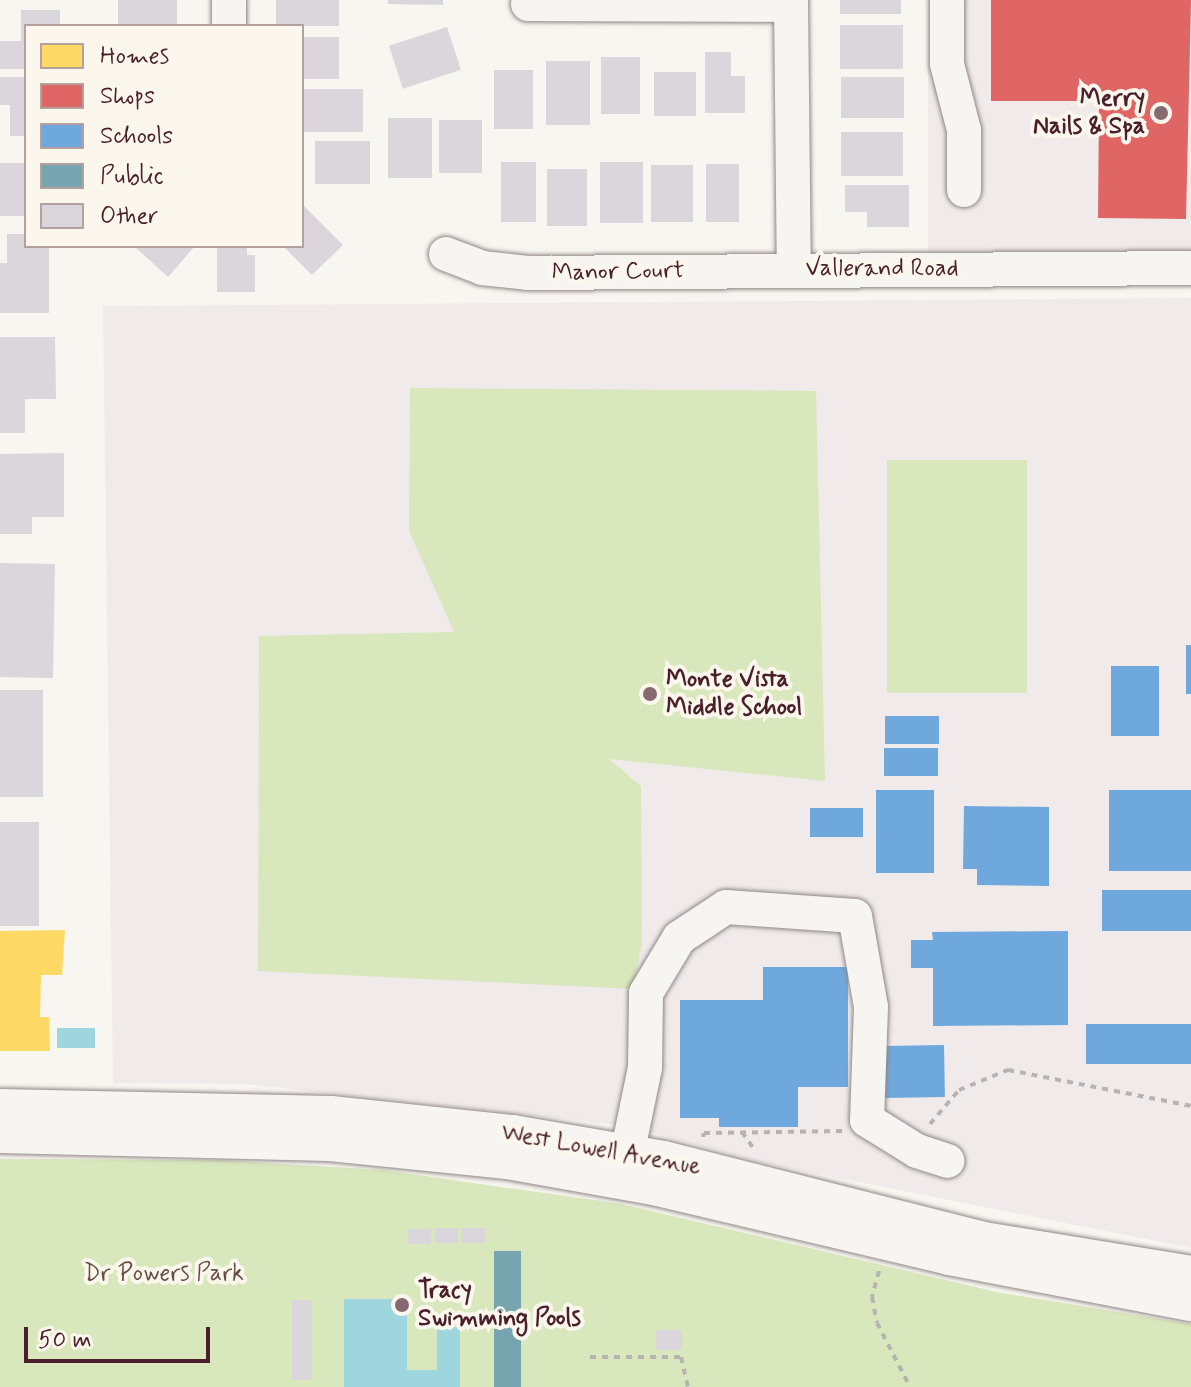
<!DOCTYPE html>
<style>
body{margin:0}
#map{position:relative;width:1191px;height:1387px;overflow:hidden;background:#f8f6f0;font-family:Mynerve,sans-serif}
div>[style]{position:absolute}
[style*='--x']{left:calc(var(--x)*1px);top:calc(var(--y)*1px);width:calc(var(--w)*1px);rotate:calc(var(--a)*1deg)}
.built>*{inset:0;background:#f0eaeb;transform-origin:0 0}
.green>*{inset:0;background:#d9e7bd;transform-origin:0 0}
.water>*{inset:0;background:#9fd6de;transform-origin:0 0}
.homes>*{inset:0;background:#ffd966}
.shops>*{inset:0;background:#e06666}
.schools>*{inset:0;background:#6fa8dc;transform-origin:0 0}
.public>*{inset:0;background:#76a5af;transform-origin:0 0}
.building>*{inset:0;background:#dbd6dc;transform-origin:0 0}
.path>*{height:4px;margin-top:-2px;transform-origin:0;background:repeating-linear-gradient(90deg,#b8b3b1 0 6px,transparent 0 12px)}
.roads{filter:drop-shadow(0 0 2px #918787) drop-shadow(0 0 2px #918787)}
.minor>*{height:34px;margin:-17px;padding:0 17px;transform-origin:17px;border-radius:17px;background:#f6f5f1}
.dots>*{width:22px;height:22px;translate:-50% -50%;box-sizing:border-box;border:4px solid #fbf7ec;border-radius:50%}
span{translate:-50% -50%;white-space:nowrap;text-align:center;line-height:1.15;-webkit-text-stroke:8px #fbf7ec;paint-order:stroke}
.poi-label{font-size:24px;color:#4a1f2b;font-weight:700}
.right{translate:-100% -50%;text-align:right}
.left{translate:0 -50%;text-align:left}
.street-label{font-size:24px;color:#4a1f2b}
.park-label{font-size:24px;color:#674e45}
.legend{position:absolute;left:24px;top:24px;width:280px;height:224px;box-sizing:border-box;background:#fbf7ec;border:2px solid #b4a19f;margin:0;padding:10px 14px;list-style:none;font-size:24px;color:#4a1f2b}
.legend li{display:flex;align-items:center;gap:16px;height:40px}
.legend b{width:40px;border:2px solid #b4a19f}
.scale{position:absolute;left:24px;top:1327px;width:186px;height:36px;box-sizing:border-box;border:4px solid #4a1f2b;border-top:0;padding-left:10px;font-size:24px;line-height:28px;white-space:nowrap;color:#4a1f2b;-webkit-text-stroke:6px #fbf7ec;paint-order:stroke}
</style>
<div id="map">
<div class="built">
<i style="left:928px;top:0;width:263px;height:261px"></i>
<i style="clip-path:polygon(1191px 298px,1191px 1248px,753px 1161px,629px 1126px,245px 1084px,113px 1083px,103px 306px)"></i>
</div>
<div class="green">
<i style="clip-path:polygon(410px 388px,816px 391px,825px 781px,609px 759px,641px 786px,642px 943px,633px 989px,258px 971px,259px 636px,454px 632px,409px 531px)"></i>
<i style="left:1027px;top:460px;width:233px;height:140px;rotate:90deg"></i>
<i style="clip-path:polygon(0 1159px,218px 1160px,383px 1170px,621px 1204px,997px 1292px,1191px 1324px,1191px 1387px,0 1387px)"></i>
</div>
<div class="water">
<i style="left:57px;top:1028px;width:38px;height:20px"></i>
<i style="clip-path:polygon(407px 1299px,407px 1370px,437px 1370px,437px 1327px,460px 1327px,460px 1387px,344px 1387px,344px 1299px)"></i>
</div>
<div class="homes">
<i style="clip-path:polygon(65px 930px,62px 975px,41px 975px,40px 1017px,49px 1017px,50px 1051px,0 1051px,0 931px)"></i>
</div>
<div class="shops">
<i style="clip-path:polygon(991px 0,1191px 0,1186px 219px,1098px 218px,1099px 101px,991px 101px)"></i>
</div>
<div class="schools">
<i style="left:1186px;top:645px;width:5px;height:49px"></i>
<i style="left:1111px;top:666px;width:48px;height:70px"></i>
<i style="left:885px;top:716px;width:54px;height:28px"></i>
<i style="left:884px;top:748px;width:54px;height:28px"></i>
<i style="left:876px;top:790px;width:58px;height:83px"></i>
<i style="left:1109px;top:790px;width:82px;height:81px"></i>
<i style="clip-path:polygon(964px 806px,1049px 807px,1049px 886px,977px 885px,977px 869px,963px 869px)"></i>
<i style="left:810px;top:808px;width:53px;height:29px"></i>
<i style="left:1102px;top:890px;width:89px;height:41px"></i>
<i style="clip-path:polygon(1068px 931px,1068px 1025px,933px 1026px,933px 968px,911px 968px,911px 940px,933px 940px,932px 932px)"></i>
<i style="clip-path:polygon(763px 967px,848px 967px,848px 1087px,798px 1087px,798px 1127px,719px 1127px,719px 1118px,680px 1118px,680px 1000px,763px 1000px)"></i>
<i style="left:1086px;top:1024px;width:105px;height:40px"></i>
<i style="left:944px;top:1045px;width:52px;height:61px;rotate:89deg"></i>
</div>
<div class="public">
<i style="left:494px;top:1251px;width:27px;height:136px"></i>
</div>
<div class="building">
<i style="left:118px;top:0;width:59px;height:25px"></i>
<i style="left:276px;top:0;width:63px;height:26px"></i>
<i style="clip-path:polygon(388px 0,443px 0,443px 5px,388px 4px)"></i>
<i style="left:840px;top:0;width:61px;height:14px"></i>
<i style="clip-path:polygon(21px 10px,60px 10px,60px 26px,26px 26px,26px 69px,0 69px,0 41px,21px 41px)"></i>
<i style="left:840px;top:25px;width:63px;height:44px"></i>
<i style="left:447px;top:27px;width:45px;height:61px;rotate:72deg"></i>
<i style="left:302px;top:37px;width:37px;height:42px"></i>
<i style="clip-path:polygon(705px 52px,731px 52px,731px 76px,745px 76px,745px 113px,705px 113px)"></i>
<i style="left:601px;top:57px;width:39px;height:57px"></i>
<i style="left:546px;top:61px;width:44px;height:64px"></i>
<i style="left:494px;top:70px;width:39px;height:59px"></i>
<i style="left:654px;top:72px;width:42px;height:44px"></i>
<i style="clip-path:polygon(0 77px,26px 77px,26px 136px,10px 136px,10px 105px,0 105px)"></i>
<i style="left:841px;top:77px;width:63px;height:41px"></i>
<i style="left:302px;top:89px;width:61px;height:43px"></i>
<i style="left:388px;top:118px;width:44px;height:60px"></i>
<i style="left:439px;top:120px;width:43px;height:53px"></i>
<i style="left:841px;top:132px;width:62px;height:44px"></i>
<i style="left:315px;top:141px;width:55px;height:43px"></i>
<i style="left:501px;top:162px;width:35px;height:60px"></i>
<i style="left:600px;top:162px;width:43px;height:61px"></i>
<i style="left:0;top:163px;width:26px;height:53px"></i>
<i style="left:706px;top:164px;width:33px;height:58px"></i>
<i style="left:651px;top:165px;width:42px;height:57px"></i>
<i style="left:547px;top:169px;width:40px;height:57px"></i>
<i style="clip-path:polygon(845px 185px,909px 185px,909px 227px,867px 227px,867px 212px,845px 212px)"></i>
<i style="clip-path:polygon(304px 206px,343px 245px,312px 275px,283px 246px,302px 246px)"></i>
<i style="clip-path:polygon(7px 234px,26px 234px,26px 246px,49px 246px,49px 313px,0 313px,0 263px,7px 263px)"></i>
<i style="clip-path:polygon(134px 246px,195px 246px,168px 277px)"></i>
<i style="clip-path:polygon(217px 246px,247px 246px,247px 255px,255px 255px,255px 292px,217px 292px)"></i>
<i style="clip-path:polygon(0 337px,55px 337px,56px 399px,25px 399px,25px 433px,0 433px)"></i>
<i style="clip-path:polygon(64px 453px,64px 517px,32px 517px,32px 534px,0 534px,0 454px)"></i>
<i style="left:0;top:563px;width:55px;height:114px;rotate:1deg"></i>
<i style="left:0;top:690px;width:43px;height:107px"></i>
<i style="left:0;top:822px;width:39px;height:104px"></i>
<i style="left:435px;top:1228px;width:23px;height:15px"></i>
<i style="left:461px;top:1228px;width:24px;height:15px"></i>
<i style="left:408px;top:1229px;width:23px;height:15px"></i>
<i style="left:292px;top:1300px;width:20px;height:80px"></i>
<i style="left:656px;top:1330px;width:26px;height:20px"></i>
</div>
<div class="path">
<i style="--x:930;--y:1124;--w:45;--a:-49.5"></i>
<i style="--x:959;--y:1090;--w:53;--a:-22.2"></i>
<i style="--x:1008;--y:1070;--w:187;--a:11.1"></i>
<i style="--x:742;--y:1132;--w:21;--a:55"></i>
<i style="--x:703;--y:1137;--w:4;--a:-76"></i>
<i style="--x:704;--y:1133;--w:139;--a:-0.8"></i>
<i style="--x:879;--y:1271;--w:27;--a:105"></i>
<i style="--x:872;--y:1297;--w:26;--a:79"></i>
<i style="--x:877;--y:1323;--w:72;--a:62.7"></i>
<i style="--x:590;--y:1357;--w:91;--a:0"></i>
<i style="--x:681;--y:1357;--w:31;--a:77"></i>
</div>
<div class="roads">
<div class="minor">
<i style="--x:791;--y:0;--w:270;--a:89.4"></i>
<i style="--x:947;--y:0;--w:64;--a:90"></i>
<i style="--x:947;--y:64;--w:68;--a:75.6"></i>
<i style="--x:964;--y:130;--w:60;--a:90"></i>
<i style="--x:528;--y:4;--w:263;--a:0.2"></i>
<i style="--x:229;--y:26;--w:26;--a:-90"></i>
<i style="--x:446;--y:254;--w:39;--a:21"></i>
<i style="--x:482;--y:268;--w:46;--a:6.2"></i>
<i style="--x:528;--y:273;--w:663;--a:-0.43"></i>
<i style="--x:0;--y:1106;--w:331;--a:1.2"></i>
<i style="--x:331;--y:1113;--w:183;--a:6"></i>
<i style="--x:513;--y:1132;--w:153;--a:9.8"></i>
<i style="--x:664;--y:1158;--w:330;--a:14.2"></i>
<i style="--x:984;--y:1239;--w:210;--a:9.3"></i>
<i style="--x:0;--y:1136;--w:330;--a:1.4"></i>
<i style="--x:330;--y:1144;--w:178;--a:5.8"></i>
<i style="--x:507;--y:1162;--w:153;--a:10.1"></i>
<i style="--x:658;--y:1189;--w:299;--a:13.3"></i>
<i style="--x:949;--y:1258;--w:246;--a:10.8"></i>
<i style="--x:623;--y:1174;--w:108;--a:-78.3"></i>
<i style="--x:645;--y:1068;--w:75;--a:-89.2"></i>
<i style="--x:646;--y:993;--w:64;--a:-59"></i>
<i style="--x:679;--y:938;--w:56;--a:-33.4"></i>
<i style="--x:726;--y:907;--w:129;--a:4"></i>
<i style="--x:855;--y:916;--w:92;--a:80"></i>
<i style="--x:871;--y:1007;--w:113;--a:92"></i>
<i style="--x:867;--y:1120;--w:59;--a:31.8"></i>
<i style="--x:917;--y:1151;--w:32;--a:18"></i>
</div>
</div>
<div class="dots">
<i style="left:1161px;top:113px;background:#876a70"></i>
<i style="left:650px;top:694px;background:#876a70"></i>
<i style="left:402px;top:1305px;background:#876a70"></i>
</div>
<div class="poi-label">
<span class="right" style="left:1145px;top:113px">Merry<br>Nails &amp; Spa</span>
<span class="left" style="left:666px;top:694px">Monte Vista<br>Middle School</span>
<span class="left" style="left:418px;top:1305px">Tracy<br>Swimming Pools</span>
</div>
<div class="street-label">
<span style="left:882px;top:269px">Vallerand Road</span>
<span style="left:618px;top:272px;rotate:-1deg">Manor Court</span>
<span style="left:601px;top:1150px;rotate:10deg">West Lowell Avenue</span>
</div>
<div class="park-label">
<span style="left:164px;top:1274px">Dr Powers Park</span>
</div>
<ul class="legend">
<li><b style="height:22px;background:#ffd966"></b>Homes</li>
<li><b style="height:22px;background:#e06666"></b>Shops</li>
<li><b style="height:22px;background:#6fa8dc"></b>Schools</li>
<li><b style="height:22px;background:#76a5af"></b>Public</li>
<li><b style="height:22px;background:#dbd6dc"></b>Other</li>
</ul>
<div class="scale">50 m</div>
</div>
